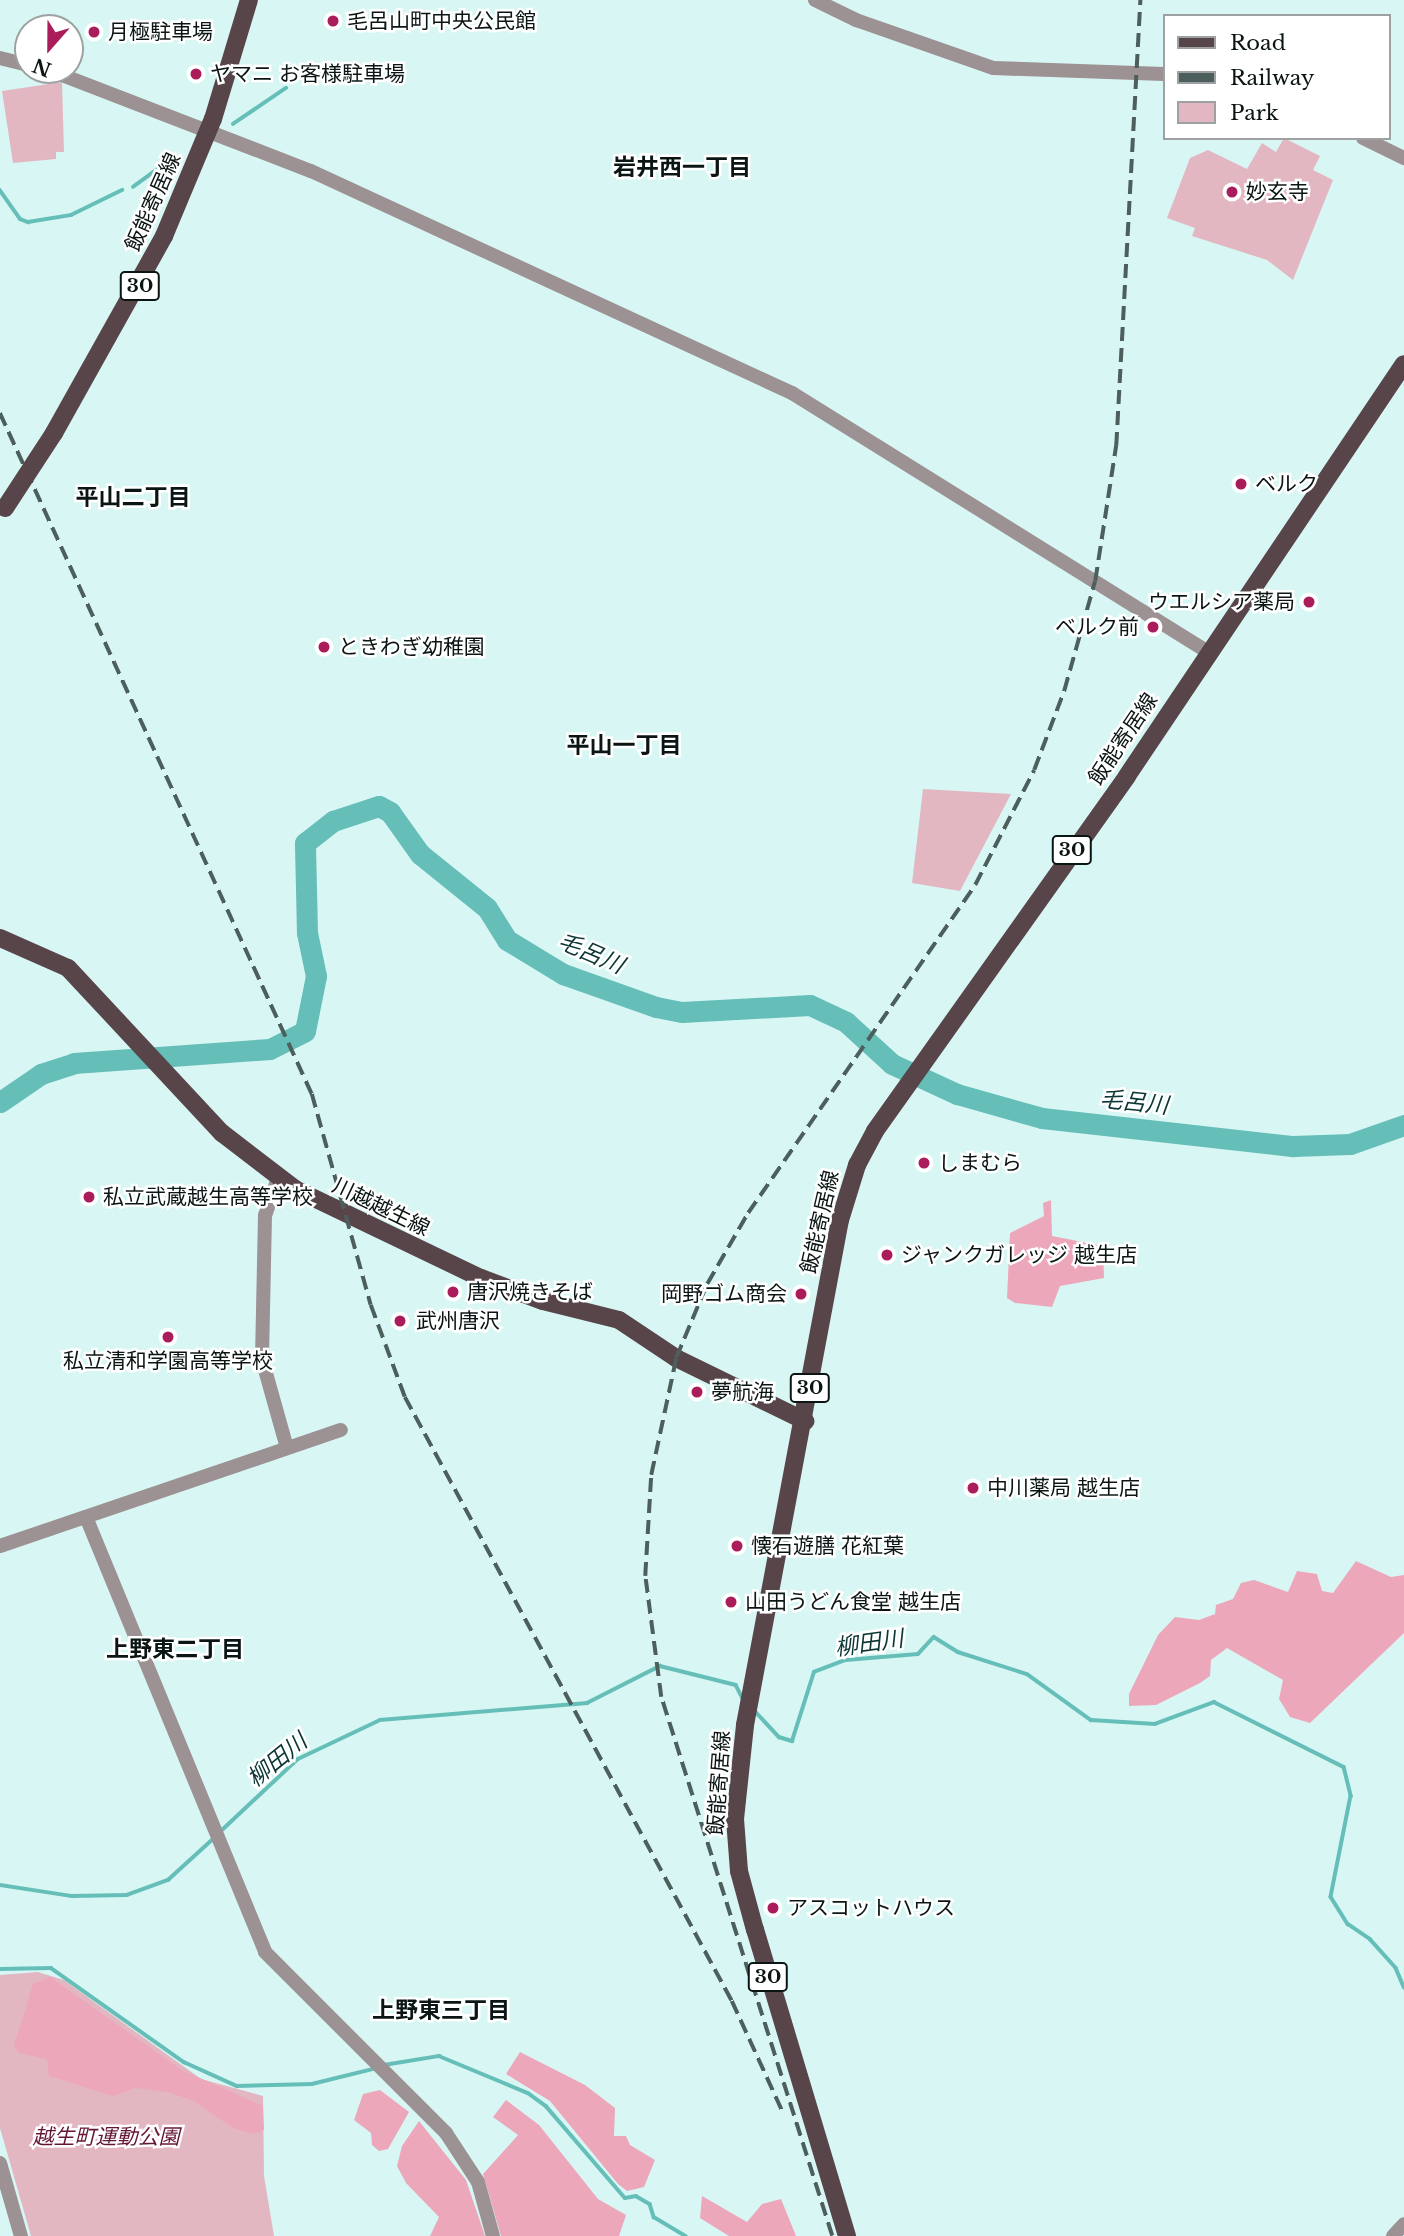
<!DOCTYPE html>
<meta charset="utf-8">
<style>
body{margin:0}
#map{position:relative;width:1404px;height:2236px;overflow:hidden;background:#d8f7f4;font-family:"Libre Baskerville","Noto Sans JP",serif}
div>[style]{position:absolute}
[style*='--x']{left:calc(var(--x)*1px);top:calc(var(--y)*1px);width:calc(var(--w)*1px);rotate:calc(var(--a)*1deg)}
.green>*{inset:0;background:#e3b7c2}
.forest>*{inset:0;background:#eca7ba}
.stream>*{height:3.5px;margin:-1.75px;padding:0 1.75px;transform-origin:1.75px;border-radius:1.75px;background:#66beb9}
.river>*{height:21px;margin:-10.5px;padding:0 10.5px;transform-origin:10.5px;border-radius:10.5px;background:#66beb9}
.minor>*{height:14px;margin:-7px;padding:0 7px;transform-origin:7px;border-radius:7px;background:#9c9193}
.major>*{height:18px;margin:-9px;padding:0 9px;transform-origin:9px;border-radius:9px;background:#58454a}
.rail>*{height:3.5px;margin-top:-1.75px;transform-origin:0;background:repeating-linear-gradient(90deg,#4d5f5d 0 14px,transparent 0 21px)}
.major-bridge>*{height:18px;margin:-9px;padding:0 9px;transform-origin:9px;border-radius:9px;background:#58454a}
.dots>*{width:19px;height:19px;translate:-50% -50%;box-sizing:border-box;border:4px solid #fff;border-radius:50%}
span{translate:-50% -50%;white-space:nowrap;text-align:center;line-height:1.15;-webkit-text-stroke:5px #fff;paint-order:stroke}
.shield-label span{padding:2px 5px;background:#fff;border:2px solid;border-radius:5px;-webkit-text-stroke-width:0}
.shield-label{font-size:19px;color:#0a1514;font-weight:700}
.poi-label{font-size:21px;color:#0a1514}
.left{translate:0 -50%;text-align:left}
.right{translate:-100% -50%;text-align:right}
.street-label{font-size:21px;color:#0a1514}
.park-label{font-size:21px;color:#651535;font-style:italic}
.neighbourhood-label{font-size:23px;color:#0a1514;font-weight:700}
.water-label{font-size:23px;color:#0c3735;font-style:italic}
.legend{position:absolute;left:1163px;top:14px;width:228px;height:126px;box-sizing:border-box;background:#fff;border:2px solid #9da1a1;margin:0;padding:9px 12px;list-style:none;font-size:21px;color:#0a1514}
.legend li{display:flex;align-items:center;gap:14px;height:35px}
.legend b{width:35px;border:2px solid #9da1a1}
.north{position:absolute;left:14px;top:14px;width:70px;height:70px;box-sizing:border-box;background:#fff;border:2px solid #9da1a1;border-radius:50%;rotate:201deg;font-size:19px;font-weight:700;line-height:28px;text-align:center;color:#0a1514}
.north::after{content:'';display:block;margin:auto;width:24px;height:32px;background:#ab1d5a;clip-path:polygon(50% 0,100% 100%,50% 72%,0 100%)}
</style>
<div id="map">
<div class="green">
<i style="clip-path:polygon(62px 82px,64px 152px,56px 152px,56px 159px,13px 163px,2px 91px)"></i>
<i style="clip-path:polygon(1284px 138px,1320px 156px,1313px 170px,1333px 180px,1293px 280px,1267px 260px,1192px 236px,1195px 228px,1167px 218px,1190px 158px,1208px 150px,1247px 169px,1262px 143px,1276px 152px)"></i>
<i style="clip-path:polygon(923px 789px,1011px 794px,960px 891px,912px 883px)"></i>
<i style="clip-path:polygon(38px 1972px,64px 1980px,201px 2079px,263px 2096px,264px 2176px,274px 2236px,31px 2236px,0 2128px,0 1975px)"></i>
</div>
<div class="forest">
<i style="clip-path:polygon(1051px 1200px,1052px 1236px,1103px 1246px,1104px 1278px,1060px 1286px,1052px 1307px,1015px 1303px,1007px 1298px,1010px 1233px,1044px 1216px,1043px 1203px)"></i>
<i style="clip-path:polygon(1356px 1561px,1391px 1577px,1404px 1575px,1404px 1633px,1310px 1723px,1290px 1717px,1279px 1699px,1283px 1680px,1227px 1648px,1211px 1660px,1210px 1676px,1200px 1683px,1156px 1705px,1129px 1706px,1129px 1694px,1158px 1635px,1175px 1617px,1199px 1620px,1215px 1614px,1216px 1605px,1233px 1599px,1241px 1583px,1254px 1580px,1288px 1592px,1297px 1571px,1317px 1574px,1322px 1591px,1333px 1593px)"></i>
<i style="clip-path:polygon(50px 1977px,182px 2070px,263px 2106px,264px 2130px,253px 2134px,233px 2128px,194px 2101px,168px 2092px,135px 2088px,113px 2096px,49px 2076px,47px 2059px,19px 2053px,14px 2046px,33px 1984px)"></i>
<i style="clip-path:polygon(520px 2052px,585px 2085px,615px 2108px,614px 2136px,626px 2136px,630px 2145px,655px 2160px,644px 2187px,627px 2191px,618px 2184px,550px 2101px,506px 2074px)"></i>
<i style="clip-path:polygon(380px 2090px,409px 2112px,388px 2149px,379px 2151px,372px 2145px,371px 2133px,354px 2120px,363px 2094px)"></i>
<i style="clip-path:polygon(506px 2100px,539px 2125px,598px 2199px,626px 2215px,619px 2236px,501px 2236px,483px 2174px,518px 2135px,493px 2117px)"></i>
<i style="clip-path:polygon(419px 2121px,466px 2180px,485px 2236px,430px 2236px,439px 2217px,406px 2183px,397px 2166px,402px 2146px)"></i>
<i style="clip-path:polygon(702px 2196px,747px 2222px,762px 2204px,781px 2199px,796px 2236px,729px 2236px,700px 2218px)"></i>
</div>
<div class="stream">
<i style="--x:233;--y:124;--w:64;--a:-34.2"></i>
<i style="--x:133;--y:187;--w:39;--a:-36"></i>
<i style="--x:0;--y:190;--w:35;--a:55"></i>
<i style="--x:20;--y:219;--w:9;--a:21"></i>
<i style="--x:28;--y:222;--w:44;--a:-9.2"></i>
<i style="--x:71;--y:215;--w:57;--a:-26.1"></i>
<i style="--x:754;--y:1710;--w:37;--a:47"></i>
<i style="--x:779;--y:1737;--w:14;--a:17"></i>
<i style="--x:792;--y:1741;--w:72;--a:-72.3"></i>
<i style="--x:814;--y:1672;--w:34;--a:-21"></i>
<i style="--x:846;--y:1660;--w:72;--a:-4.8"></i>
<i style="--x:918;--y:1654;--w:23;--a:-47"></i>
<i style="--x:934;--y:1637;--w:28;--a:32"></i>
<i style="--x:958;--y:1652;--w:72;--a:17.7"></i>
<i style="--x:1027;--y:1674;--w:79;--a:35.7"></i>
<i style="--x:1091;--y:1720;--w:64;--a:3.6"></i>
<i style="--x:1155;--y:1724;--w:63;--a:-20.4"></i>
<i style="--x:1214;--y:1702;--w:145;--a:26.6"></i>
<i style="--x:1344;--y:1767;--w:30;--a:76"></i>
<i style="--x:1351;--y:1796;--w:103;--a:101.2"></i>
<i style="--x:1331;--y:1897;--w:32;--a:58"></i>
<i style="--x:1348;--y:1924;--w:27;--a:34"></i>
<i style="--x:1370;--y:1939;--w:39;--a:48"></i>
<i style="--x:1396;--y:1968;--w:21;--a:67"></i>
<i style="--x:221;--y:1831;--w:105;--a:-43.1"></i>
<i style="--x:298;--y:1759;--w:91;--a:-25.4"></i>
<i style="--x:380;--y:1720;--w:208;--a:-4.7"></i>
<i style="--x:587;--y:1703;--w:82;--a:-26.9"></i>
<i style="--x:660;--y:1666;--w:78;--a:14"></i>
<i style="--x:736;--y:1685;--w:20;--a:63"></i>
<i style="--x:0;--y:1885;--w:73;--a:8.7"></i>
<i style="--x:72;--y:1896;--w:55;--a:-1"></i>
<i style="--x:127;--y:1895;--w:44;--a:-20.1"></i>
<i style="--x:168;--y:1880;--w:61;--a:-42.3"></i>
<i style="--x:0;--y:1969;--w:51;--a:-1.1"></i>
<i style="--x:51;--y:1968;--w:163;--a:35.3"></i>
<i style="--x:184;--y:2062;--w:58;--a:24.4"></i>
<i style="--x:237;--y:2086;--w:75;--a:-1.5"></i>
<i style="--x:312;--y:2084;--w:67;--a:-13.8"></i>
<i style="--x:384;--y:2065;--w:56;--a:-9.3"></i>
<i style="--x:439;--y:2056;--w:96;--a:22.6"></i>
<i style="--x:528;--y:2093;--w:22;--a:36"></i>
<i style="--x:546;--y:2106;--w:121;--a:49.3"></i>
<i style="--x:625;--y:2198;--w:11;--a:-10"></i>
<i style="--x:636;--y:2196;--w:16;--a:30"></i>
<i style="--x:650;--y:2204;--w:14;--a:73"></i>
<i style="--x:654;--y:2217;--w:37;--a:31"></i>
</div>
<div class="river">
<i style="--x:0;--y:1102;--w:50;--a:-34.3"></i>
<i style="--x:41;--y:1074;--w:35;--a:-18"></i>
<i style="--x:74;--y:1063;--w:196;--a:-4.1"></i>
<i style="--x:270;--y:1049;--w:39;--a:-27"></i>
<i style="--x:305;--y:1031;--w:56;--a:-78.7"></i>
<i style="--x:316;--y:976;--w:44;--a:-101.8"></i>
<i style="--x:307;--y:933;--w:90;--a:-91.3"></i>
<i style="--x:305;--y:843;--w:36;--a:-38"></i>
<i style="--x:333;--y:821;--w:48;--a:-18.1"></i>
<i style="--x:379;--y:806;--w:13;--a:29"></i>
<i style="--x:390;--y:812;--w:52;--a:54.5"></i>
<i style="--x:420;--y:854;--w:86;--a:38.9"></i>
<i style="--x:487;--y:908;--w:38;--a:58"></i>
<i style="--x:507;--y:940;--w:66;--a:31.3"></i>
<i style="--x:563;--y:974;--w:99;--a:19.5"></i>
<i style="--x:656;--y:1007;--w:26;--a:11"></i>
<i style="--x:682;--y:1012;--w:128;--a:-3.1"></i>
<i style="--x:810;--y:1005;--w:40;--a:25"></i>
<i style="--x:846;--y:1022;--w:62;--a:42.4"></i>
<i style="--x:892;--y:1064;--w:72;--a:24.8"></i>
<i style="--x:957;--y:1094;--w:88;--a:15.8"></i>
<i style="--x:1042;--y:1118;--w:253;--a:6.4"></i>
<i style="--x:1293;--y:1146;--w:57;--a:-2"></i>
<i style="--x:1350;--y:1144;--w:57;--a:-19.4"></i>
</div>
<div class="minor">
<i style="--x:815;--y:0;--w:46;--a:26"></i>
<i style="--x:856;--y:20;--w:145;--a:19.3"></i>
<i style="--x:993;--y:68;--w:171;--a:2"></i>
<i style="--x:0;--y:58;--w:29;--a:14"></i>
<i style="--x:49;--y:70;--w:281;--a:21.1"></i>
<i style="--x:311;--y:171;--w:530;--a:24.78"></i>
<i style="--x:792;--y:393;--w:490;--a:31.9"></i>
<i style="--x:1363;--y:138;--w:46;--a:26"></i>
<i style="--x:278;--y:1178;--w:39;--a:109"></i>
<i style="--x:265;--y:1215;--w:144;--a:91.2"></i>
<i style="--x:262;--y:1359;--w:92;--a:74.3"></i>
<i style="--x:86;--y:1517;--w:470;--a:67.6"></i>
<i style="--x:265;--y:1952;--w:256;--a:45"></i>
<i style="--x:446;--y:2133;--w:59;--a:56.9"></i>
<i style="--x:478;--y:2182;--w:56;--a:74.5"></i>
<i style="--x:0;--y:1546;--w:360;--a:-18.8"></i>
<i style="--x:0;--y:2163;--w:76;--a:74"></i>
<i style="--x:1393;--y:2236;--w:16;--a:-47"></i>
</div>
<div class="major">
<i style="--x:54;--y:433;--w:226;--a:-60.8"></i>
<i style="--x:164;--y:236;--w:127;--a:-67.3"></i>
<i style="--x:213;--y:119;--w:124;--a:-73.2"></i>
<i style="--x:0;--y:938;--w:74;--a:23.8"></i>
<i style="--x:68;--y:968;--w:226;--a:47"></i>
<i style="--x:222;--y:1133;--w:92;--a:37.5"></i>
<i style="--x:295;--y:1189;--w:206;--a:25.6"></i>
<i style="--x:481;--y:1278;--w:66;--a:20.4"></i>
<i style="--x:543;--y:1301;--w:78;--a:14"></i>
<i style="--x:619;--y:1320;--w:69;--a:33.7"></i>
<i style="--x:676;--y:1358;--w:144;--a:26"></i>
<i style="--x:847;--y:2236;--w:320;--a:-106.7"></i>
<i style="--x:755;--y:1930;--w:61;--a:-105.2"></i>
<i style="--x:739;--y:1871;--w:52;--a:-94.4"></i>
<i style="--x:735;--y:1819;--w:95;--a:-83.9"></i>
<i style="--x:745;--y:1725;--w:514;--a:-79.35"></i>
<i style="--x:840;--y:1220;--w:58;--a:-72.8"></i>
<i style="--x:857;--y:1165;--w:38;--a:-62"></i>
<i style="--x:875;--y:1131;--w:435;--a:-54.6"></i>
<i style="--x:1127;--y:776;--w:496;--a:-56.1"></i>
</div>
<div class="rail">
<i style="--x:0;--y:413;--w:749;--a:65.39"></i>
<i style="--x:312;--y:1094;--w:219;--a:74.4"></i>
<i style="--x:371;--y:1305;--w:98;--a:69.7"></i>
<i style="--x:405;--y:1397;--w:687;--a:61.57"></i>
<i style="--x:732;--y:2001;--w:120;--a:65.4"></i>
<i style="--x:832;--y:2236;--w:565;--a:-107.6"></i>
<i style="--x:661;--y:1697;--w:122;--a:-97.5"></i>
<i style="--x:645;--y:1576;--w:101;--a:-86.6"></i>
<i style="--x:651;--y:1475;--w:120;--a:-77.9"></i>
<i style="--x:676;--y:1358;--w:80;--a:-67.3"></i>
<i style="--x:707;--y:1284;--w:82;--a:-60"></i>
<i style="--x:748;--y:1213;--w:399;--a:-55.3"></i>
<i style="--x:975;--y:885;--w:129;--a:-62.8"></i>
<i style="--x:1034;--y:770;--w:85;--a:-69.2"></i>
<i style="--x:1064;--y:691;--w:114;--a:-74.3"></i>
<i style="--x:1095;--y:581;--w:137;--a:-81.2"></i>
<i style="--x:1116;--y:446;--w:447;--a:-86.9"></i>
</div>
<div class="major-bridge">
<i style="--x:5;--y:508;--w:90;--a:-56.8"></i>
</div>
<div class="dots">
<i style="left:333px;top:21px;background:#ab1d5a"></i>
<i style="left:94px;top:32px;background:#ab1d5a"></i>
<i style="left:196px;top:74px;background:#ab1d5a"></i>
<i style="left:1232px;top:192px;background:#ab1d5a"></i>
<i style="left:1241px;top:484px;background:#ab1d5a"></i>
<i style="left:1309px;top:602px;background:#ab1d5a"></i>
<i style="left:1153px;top:627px;background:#ab1d5a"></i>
<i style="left:324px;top:647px;background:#ab1d5a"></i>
<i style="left:924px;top:1163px;background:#ab1d5a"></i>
<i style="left:89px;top:1197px;background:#ab1d5a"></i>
<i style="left:887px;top:1255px;background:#ab1d5a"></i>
<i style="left:453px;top:1292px;background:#ab1d5a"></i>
<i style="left:801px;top:1294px;background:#ab1d5a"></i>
<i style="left:400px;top:1321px;background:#ab1d5a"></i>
<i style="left:168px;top:1337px;background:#ab1d5a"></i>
<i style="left:697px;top:1392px;background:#ab1d5a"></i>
<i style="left:973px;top:1488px;background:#ab1d5a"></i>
<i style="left:737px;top:1546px;background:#ab1d5a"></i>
<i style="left:731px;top:1602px;background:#ab1d5a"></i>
<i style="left:773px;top:1908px;background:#ab1d5a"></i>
</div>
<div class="shield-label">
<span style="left:140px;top:286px">30</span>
<span style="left:1072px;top:850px">30</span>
<span style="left:810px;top:1388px">30</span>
<span style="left:768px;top:1977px">30</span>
</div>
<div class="poi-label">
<span class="left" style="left:347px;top:21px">毛呂山町中央公民館</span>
<span class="left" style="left:108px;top:32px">月極駐車場</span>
<span class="left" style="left:210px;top:74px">ヤマニ お客様駐車場</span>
<span class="left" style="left:1246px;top:192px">妙玄寺</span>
<span class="left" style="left:1255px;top:484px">ベルク</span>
<span class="right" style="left:1295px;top:602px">ウエルシア薬局</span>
<span class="right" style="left:1139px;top:627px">ベルク前</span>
<span class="left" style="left:338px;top:647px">ときわぎ幼稚園</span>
<span class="left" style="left:938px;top:1163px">しまむら</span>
<span class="left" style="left:103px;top:1197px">私立武蔵越生高等学校</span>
<span class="left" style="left:901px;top:1255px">ジャンクガレッジ 越生店</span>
<span class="left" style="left:467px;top:1292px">唐沢焼きそば</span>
<span class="right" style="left:787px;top:1294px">岡野ゴム商会</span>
<span class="left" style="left:416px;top:1321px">武州唐沢</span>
<span style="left:168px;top:1361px">私立清和学園高等学校</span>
<span class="left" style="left:711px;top:1392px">夢航海</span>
<span class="left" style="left:987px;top:1488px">中川薬局 越生店</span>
<span class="left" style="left:751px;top:1546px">懐石遊膳 花紅葉</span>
<span class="left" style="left:745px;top:1602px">山田うどん食堂 越生店</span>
<span class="left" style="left:787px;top:1908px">アスコットハウス</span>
</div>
<div class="street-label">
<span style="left:153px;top:202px;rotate:-66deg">飯能寄居線</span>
<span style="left:1123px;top:739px;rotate:-56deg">飯能寄居線</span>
<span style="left:381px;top:1207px;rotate:26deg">川越越生線</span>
<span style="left:820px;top:1222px;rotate:-77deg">飯能寄居線</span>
<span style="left:719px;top:1783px;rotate:-86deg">飯能寄居線</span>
</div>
<div class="park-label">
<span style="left:106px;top:2137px">越生町運動公園</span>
</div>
<div class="neighbourhood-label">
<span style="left:682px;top:167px">岩井西一丁目</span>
<span style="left:133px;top:497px">平山二丁目</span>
<span style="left:624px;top:745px">平山一丁目</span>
<span style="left:175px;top:1649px">上野東二丁目</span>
<span style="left:441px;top:2010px">上野東三丁目</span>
</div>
<div class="water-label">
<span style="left:591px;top:953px;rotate:23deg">毛呂川</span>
<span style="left:1134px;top:1102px;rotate:6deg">毛呂川</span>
<span style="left:869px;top:1643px;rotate:-8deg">柳田川</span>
<span style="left:277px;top:1760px;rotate:-39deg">柳田川</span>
</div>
<ul class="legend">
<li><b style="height:9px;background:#58454a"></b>Road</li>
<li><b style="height:9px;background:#4d5f5d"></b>Railway</li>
<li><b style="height:19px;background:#e3b7c2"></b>Park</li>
</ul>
<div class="north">N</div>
</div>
